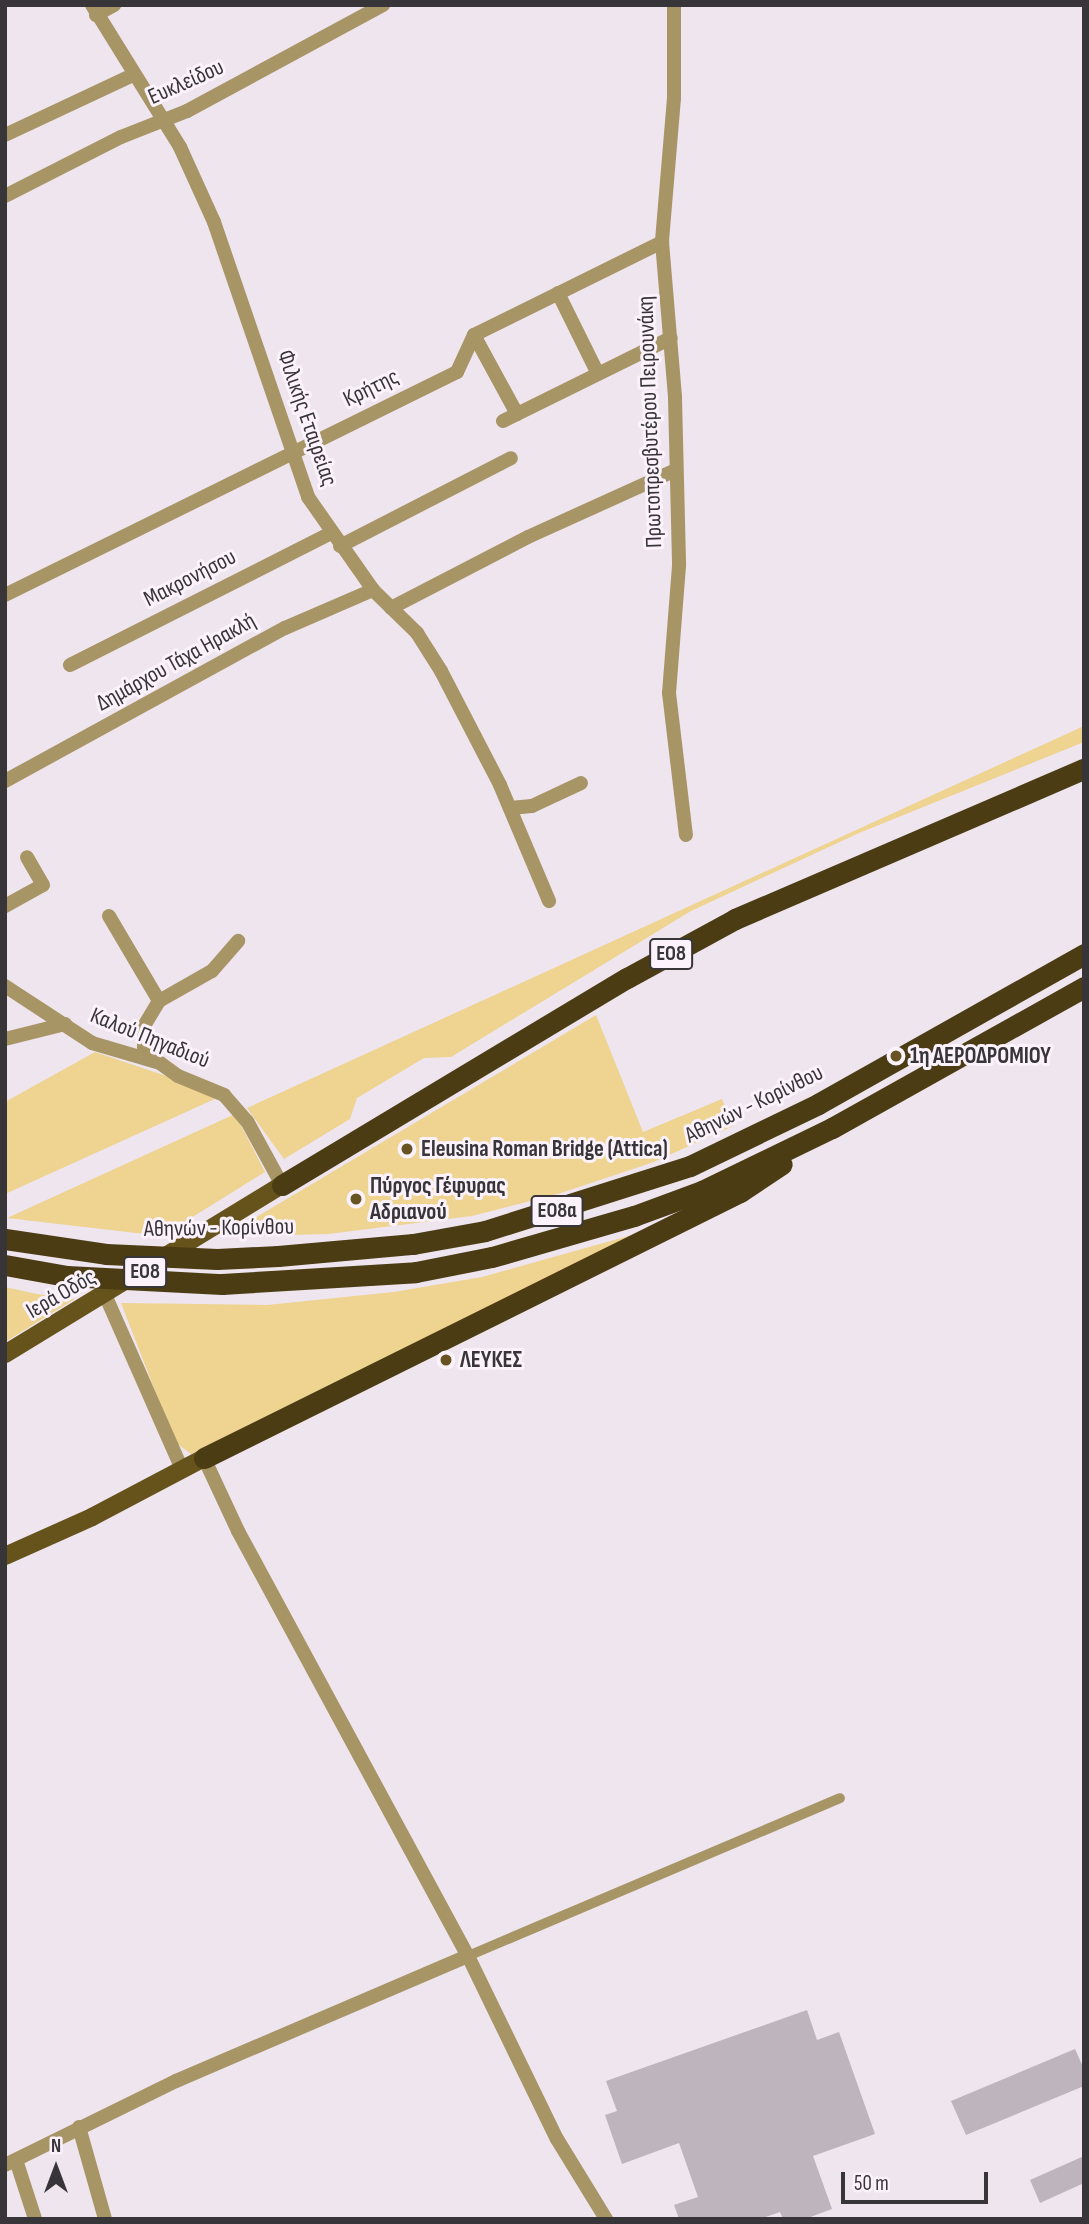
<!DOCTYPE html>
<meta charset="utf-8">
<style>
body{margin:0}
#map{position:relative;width:1089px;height:2224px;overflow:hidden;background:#eee5ee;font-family:"Sofia Sans Condensed",sans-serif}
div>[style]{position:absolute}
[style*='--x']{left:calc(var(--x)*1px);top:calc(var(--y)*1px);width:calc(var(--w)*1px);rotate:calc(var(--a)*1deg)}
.green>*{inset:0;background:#eed391}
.building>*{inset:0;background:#bdb4bd}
.lane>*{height:10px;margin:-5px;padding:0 5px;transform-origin:5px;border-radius:5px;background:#a89566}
.street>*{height:14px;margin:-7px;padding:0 7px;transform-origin:7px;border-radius:7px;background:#a89566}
.primary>*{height:18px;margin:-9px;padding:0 9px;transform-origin:9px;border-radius:9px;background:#66521b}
.highway>*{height:21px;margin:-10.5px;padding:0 10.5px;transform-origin:10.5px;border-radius:10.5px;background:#4b3c14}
.highway-bridge>*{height:21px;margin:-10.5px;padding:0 10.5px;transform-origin:10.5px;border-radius:10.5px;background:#4b3c14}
.dots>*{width:19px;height:19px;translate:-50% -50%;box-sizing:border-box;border:4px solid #fbf2fc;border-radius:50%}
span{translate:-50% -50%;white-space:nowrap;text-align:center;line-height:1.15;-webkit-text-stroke:6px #fbf2fc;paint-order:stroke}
.shield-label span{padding:2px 5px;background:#fbf2fc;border:2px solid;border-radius:5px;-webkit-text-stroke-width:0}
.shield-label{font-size:21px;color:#383538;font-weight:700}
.street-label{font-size:23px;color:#383538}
.poi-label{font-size:23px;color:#383538;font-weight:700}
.left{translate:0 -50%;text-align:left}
.frame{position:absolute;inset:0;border:7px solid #383538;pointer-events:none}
.north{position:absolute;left:21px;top:2133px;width:70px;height:70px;-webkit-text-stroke:5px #fbf2fc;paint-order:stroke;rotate:0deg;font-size:19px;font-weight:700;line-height:28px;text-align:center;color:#383538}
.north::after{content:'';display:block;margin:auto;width:24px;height:32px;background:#383538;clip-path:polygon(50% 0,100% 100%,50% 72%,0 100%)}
.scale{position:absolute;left:841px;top:2172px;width:147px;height:32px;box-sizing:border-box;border:4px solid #383538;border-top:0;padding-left:9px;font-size:21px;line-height:24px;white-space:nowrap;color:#383538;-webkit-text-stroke:5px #fbf2fc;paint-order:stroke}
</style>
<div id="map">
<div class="green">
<i style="clip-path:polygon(1084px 726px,1084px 742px,859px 833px,691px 911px,451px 1057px,424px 1058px,357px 1098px,350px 1119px,284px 1159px,247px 1108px)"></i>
<i style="clip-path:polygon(596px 1015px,643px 1132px,722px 1099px,733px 1126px,654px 1162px,561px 1193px,472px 1216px,328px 1234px,223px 1237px)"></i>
<i style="clip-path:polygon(95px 1052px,196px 1086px,217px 1098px,5px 1194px,5px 1102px)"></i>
<i style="clip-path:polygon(235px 1114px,265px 1172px,162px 1236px,7px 1218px)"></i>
<i style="clip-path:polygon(664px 1226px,191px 1454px,175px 1442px,121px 1303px,267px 1305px,394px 1292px,482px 1277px)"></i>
<i style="clip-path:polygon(5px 1287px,37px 1294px,75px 1299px,5px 1342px)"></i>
</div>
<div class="building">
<i style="clip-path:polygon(807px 2010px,817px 2040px,839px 2032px,875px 2134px,813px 2156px,832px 2209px,805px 2219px,783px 2219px,780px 2212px,760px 2219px,679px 2219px,674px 2205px,698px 2197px,679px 2143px,622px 2164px,605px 2115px,617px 2111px,606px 2081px)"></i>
<i style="clip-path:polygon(1075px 2049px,1084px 2069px,1084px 2086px,966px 2135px,951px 2101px)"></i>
<i style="clip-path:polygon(1084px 2156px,1084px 2183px,1040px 2203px,1030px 2180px)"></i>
</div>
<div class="lane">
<i style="--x:468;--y:1956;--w:404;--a:-23"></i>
</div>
<div class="street">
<i style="--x:92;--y:5;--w:167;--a:58.2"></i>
<i style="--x:180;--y:147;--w:82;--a:65.6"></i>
<i style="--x:214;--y:222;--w:291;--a:71.1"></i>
<i style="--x:308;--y:497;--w:113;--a:55"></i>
<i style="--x:373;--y:590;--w:62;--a:44.3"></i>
<i style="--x:417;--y:633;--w:45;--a:57.7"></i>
<i style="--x:441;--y:671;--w:128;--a:62.6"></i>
<i style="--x:500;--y:785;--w:126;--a:67.1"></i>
<i style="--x:674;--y:5;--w:93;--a:90"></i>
<i style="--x:674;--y:98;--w:144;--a:94.8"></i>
<i style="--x:662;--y:242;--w:157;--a:85.2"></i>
<i style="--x:675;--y:398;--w:168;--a:88.6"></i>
<i style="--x:679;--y:566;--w:127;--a:94.5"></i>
<i style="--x:669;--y:693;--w:143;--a:83.2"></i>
<i style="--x:96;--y:15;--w:21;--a:-29"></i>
<i style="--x:5;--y:135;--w:141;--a:-25.1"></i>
<i style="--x:5;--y:196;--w:130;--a:-27"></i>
<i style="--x:121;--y:137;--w:71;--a:-21.5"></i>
<i style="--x:187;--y:111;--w:223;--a:-28.4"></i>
<i style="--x:558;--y:293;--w:90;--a:63.7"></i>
<i style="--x:474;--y:335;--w:90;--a:61.4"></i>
<i style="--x:503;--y:421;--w:187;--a:-26.3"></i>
<i style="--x:340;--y:546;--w:192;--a:-27.2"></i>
<i style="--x:5;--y:595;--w:504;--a:-26.26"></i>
<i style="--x:457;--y:372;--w:41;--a:-65.3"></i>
<i style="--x:474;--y:335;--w:210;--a:-26.3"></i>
<i style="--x:391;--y:608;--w:154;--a:-27.4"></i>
<i style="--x:528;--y:537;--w:162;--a:-24.4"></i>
<i style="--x:70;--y:665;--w:292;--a:-26.8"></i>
<i style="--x:5;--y:781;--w:319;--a:-28.7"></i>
<i style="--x:285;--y:628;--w:96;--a:-23.4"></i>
<i style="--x:510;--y:808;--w:22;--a:-5"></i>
<i style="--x:532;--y:806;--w:54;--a:-25.1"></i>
<i style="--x:5;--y:906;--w:43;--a:-28.9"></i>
<i style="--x:43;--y:885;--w:32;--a:-120"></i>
<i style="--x:109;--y:916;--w:99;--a:59.5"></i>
<i style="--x:5;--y:986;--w:104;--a:33.2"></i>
<i style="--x:92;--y:1043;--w:71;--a:16.4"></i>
<i style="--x:160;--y:1063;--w:22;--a:36"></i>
<i style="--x:178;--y:1076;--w:50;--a:22.4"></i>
<i style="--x:224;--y:1095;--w:35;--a:49"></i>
<i style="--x:247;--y:1121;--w:73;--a:61.3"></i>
<i style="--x:5;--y:1039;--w:62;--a:-14"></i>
<i style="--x:144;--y:1057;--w:31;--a:-90"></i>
<i style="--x:144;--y:1026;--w:29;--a:-59"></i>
<i style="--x:159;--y:1001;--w:61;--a:-29.5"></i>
<i style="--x:212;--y:971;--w:40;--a:-49"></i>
<i style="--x:106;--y:1297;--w:188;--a:66.2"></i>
<i style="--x:204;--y:1458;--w:81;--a:65"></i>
<i style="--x:238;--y:1531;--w:483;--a:61.6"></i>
<i style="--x:468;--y:1956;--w:203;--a:64.1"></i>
<i style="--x:557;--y:2139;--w:94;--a:58.5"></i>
<i style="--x:79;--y:2127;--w:96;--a:74.2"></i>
<i style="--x:16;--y:2160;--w:62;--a:72.1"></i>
<i style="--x:5;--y:2165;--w:191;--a:-26.2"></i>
<i style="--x:176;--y:2081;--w:318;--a:-23.2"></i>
</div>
<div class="primary">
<i style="--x:5;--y:1354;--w:324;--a:-31.4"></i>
<i style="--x:5;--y:1556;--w:95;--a:-24.1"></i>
<i style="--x:92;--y:1517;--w:127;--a:-27.8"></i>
</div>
<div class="highway">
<i style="--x:282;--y:1185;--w:402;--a:-31"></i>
<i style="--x:627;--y:978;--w:123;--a:-28.6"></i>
<i style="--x:735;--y:919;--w:380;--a:-23.3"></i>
<i style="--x:5;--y:1239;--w:102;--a:8.4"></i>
<i style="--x:278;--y:1256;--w:136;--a:-5.1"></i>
<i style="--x:413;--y:1244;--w:73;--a:-10.2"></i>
<i style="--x:485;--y:1231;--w:215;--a:-17.6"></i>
<i style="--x:690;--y:1166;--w:142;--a:-25.8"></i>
<i style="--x:818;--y:1104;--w:305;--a:-29.4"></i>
<i style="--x:5;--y:1265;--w:63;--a:10.1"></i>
<i style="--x:222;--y:1284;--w:194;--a:-3.5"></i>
<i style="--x:416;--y:1272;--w:77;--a:-11.2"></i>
<i style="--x:492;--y:1257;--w:148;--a:-16.1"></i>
<i style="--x:634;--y:1216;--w:72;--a:-20.2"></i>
<i style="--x:702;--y:1191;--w:144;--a:-25.9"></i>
<i style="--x:832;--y:1128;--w:289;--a:-29.2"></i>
<i style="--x:204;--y:1458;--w:598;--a:-26.39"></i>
<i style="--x:740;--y:1192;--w:50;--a:-33.7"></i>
</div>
<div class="highway-bridge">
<i style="--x:106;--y:1254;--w:111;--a:2.6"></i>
<i style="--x:217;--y:1259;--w:61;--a:-2.8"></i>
<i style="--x:67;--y:1276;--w:155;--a:3"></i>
</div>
<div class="dots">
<i style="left:896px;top:1056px;background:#675422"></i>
<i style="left:407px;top:1149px;background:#675422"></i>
<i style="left:356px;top:1199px;background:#675422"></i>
<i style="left:446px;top:1360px;background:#675422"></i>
</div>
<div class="shield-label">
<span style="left:671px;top:954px">ΕΟ8</span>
<span style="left:557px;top:1211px">ΕΟ8α</span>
<span style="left:145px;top:1272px">ΕΟ8</span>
</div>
<div class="street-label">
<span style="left:186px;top:82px;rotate:-24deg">Ευκλείδου</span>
<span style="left:371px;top:388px;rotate:-26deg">Κρήτης</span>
<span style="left:307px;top:418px;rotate:71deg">Φιλικής Εταιρείας</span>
<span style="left:650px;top:422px;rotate:-92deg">Πρωτοπρεσβυτέρου Πειρουνάκη</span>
<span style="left:190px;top:578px;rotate:-27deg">Μακρονήσου</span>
<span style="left:176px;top:662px;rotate:-29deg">Δημάρχου Τάχα Ηρακλή</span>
<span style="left:150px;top:1038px;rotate:22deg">Καλού Πηγαδιού</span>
<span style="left:754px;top:1104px;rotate:-26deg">Αθηνών - Κορίνθου</span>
<span style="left:219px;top:1228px;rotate:-1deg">Αθηνών - Κορίνθου</span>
<span style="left:61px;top:1294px;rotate:-30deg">Ιερά Οδός</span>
</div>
<div class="poi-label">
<span class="left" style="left:910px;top:1056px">1η ΑΕΡΟΔΡΟΜΙΟΥ</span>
<span class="left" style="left:421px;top:1149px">Eleusina Roman Bridge (Attica)</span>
<span class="left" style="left:370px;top:1199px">Πύργος Γέφυρας<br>Αδριανού</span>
<span class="left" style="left:460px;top:1360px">ΛΕΥΚΕΣ</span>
</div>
<div class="frame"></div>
<div class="north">N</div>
<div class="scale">50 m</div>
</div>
